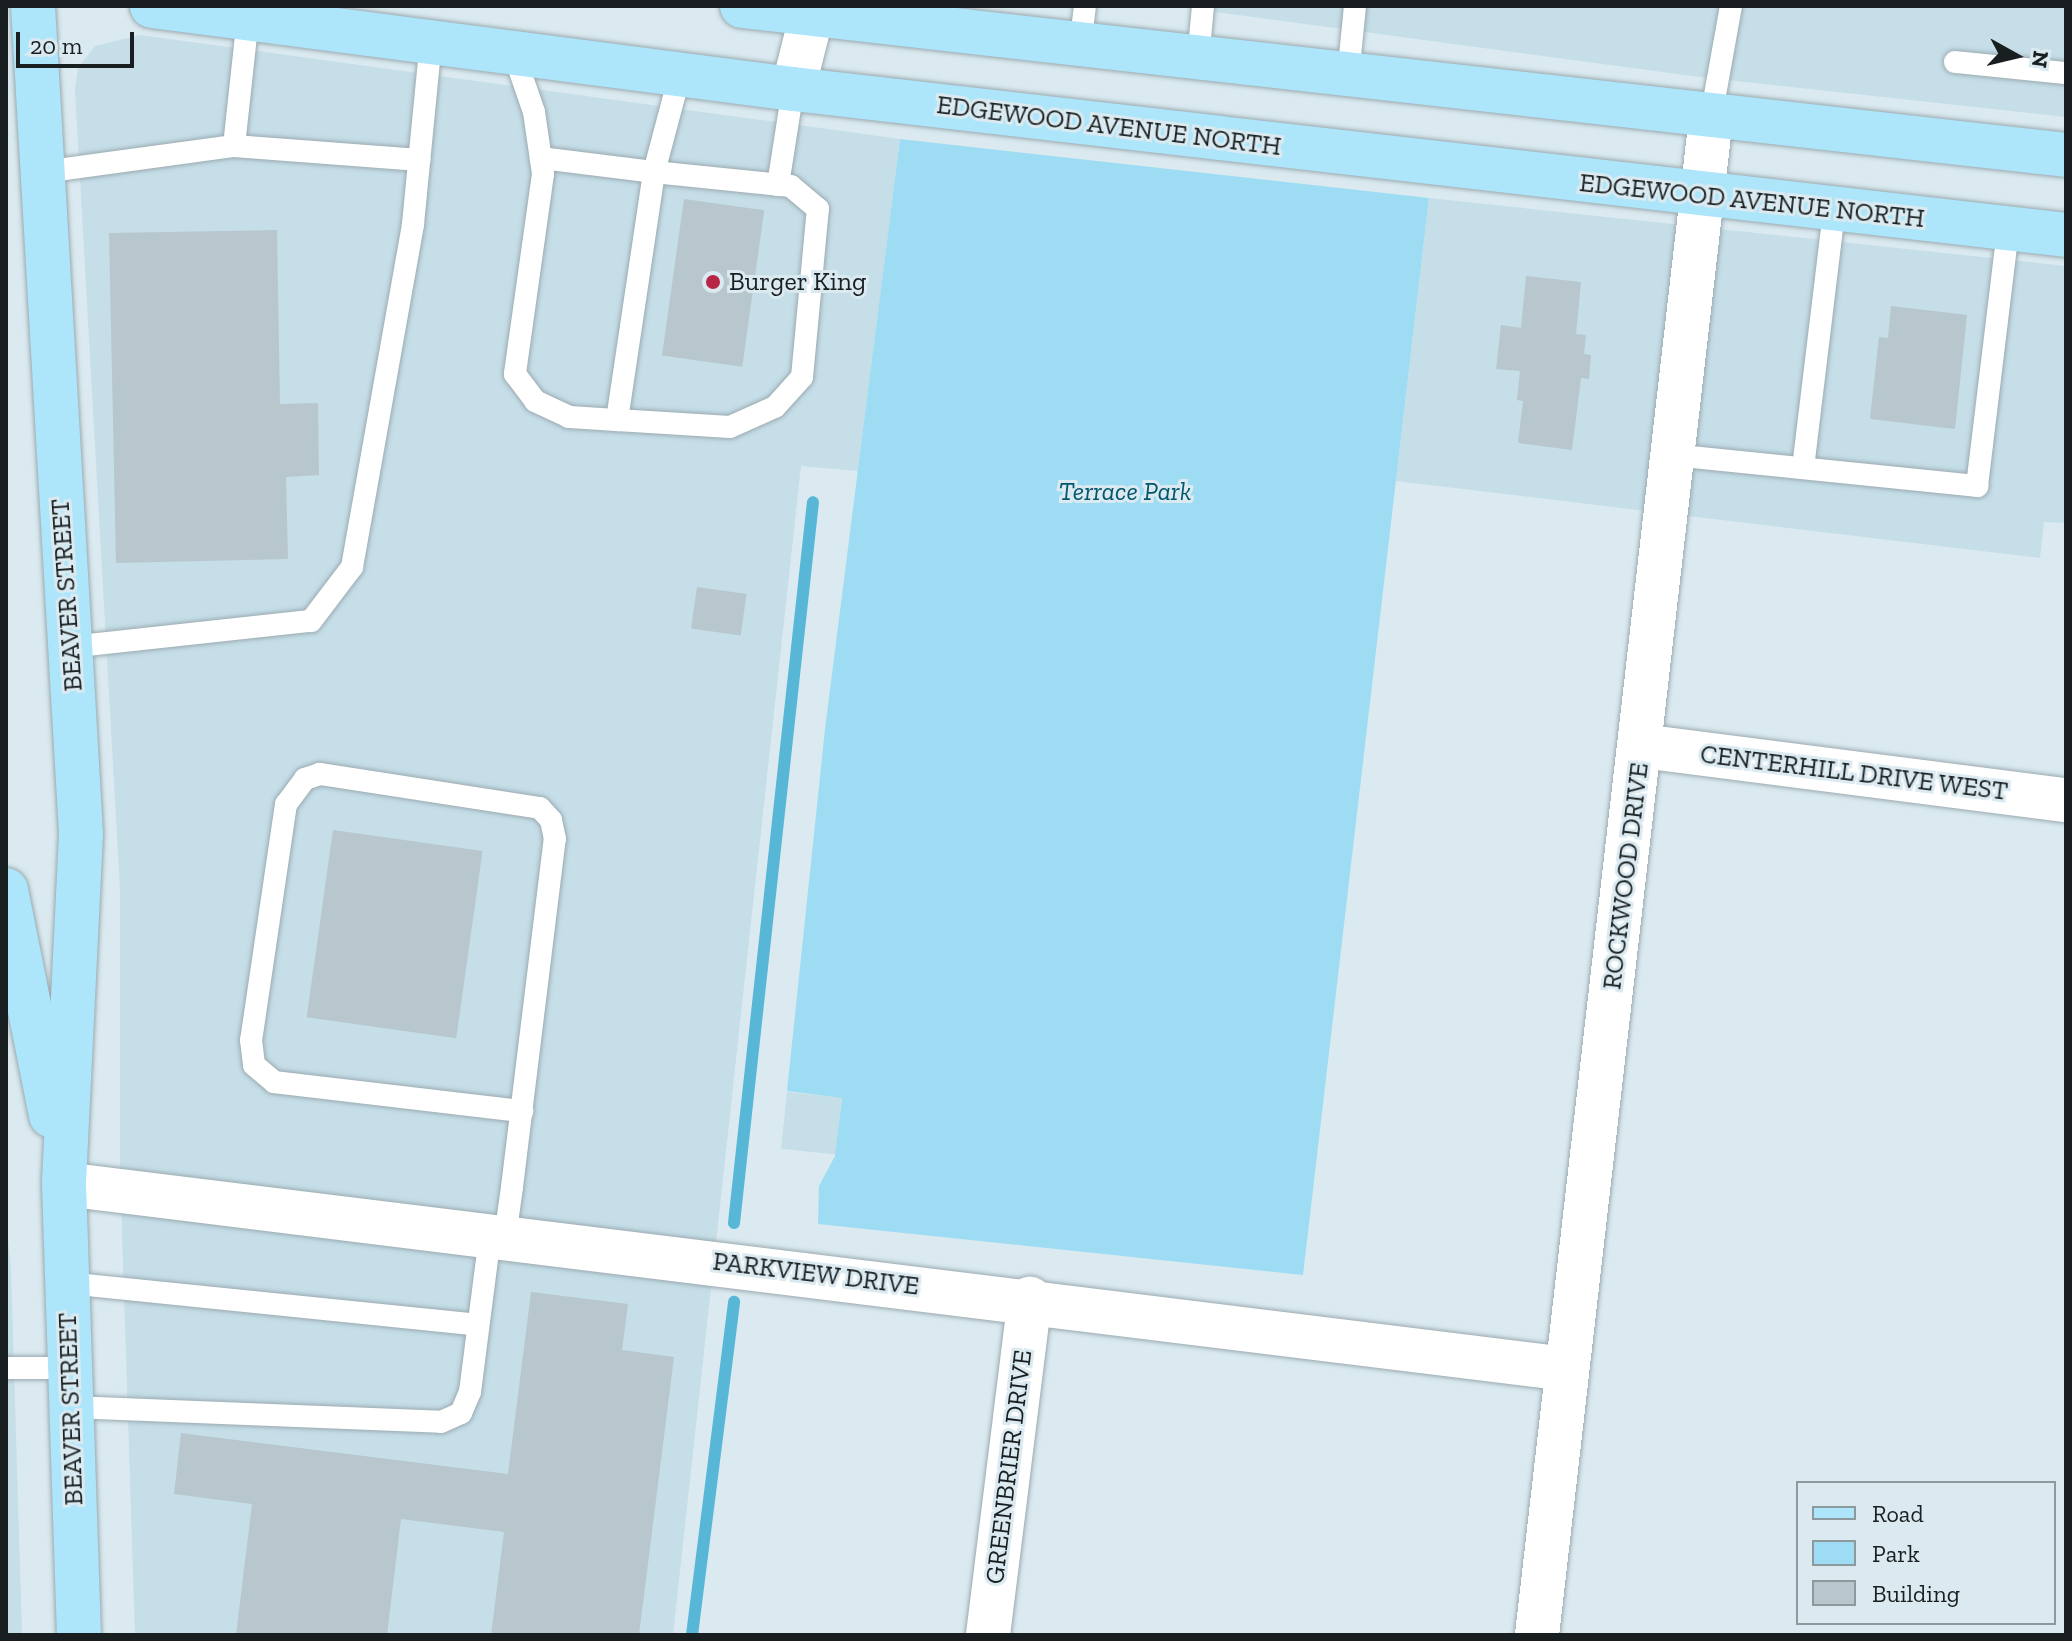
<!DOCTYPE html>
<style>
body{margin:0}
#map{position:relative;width:2072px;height:1641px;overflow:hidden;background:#daeaf0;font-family:"Zilla Slab",serif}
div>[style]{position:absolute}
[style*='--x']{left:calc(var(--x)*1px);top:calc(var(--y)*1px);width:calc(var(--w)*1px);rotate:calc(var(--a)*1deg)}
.built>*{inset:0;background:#c5dee8;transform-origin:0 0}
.green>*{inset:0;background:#9edcf4}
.stream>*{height:12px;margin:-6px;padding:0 6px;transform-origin:6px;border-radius:6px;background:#58b6d7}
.building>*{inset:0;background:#b7c7cd;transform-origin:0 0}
.roads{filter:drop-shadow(0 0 2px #9baab0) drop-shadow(0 0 2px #9baab0)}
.lane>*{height:22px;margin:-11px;padding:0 11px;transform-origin:11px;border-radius:11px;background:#fff}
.street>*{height:44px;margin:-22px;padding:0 22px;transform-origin:22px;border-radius:22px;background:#fff}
.primary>*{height:44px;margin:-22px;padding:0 22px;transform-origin:22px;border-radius:22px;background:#ade5fa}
.dots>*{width:22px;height:22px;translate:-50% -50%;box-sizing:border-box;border:4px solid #daeaf0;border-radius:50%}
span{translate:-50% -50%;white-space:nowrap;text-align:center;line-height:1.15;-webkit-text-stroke:6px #daeaf0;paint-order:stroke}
.street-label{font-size:26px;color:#191f21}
.poi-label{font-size:26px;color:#191f21}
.left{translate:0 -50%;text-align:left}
.park-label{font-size:26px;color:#02566d;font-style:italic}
.frame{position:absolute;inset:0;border:8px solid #191f21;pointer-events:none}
.legend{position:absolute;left:1796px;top:1481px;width:260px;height:144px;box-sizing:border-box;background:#daeaf0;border:2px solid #8d999d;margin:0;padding:10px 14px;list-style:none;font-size:24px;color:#191f21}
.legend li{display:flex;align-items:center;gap:16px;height:40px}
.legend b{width:40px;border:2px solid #8d999d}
.north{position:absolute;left:1976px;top:16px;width:80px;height:80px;-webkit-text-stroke:6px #daeaf0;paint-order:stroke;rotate:98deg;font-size:22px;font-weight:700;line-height:32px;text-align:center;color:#191f21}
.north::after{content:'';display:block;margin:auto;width:28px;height:36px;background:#191f21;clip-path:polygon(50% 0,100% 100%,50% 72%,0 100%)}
.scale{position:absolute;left:16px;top:32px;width:118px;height:36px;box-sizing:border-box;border:4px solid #191f21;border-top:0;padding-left:10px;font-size:24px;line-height:28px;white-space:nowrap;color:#191f21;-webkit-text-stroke:6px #daeaf0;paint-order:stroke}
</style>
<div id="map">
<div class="built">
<i style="clip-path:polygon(1171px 6px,2066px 6px,2066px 117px,1700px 77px)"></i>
<i style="clip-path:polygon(140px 35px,900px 139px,858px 471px,801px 466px,673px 1635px,135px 1635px,120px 1170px,120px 889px,75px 90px,78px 68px,95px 46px)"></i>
<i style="clip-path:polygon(1429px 198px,2066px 266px,2066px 523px,2044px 522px,2040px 558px,1396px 481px)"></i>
<i style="left:787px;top:1092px;width:55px;height:57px;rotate:6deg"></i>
<i style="clip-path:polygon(6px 1215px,11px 1270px,22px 1635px,6px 1635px)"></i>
</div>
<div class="green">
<i style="clip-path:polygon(900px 139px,1429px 198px,1303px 1275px,818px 1224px,819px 1186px,835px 1156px,842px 1098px,787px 1091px,825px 729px)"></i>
</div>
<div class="stream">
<i style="--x:734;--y:1223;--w:725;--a:-83.75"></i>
<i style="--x:692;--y:1635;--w:336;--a:-82.8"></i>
</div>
<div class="building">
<i style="left:684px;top:199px;width:81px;height:158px;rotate:8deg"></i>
<i style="clip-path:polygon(277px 230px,280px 404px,318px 403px,319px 475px,286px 477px,288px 559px,116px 563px,109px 233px)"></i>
<i style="clip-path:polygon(1526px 276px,1581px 282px,1576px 334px,1586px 335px,1584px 354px,1591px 355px,1589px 379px,1581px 378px,1572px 450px,1518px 443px,1523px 401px,1517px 400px,1520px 371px,1496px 369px,1501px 325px,1521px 328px)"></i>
<i style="clip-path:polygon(1891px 306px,1967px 315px,1955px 429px,1870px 419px,1879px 337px,1888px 338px)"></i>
<i style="left:697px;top:587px;width:50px;height:42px;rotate:8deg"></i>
<i style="left:333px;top:830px;width:151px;height:189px;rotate:8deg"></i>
<i style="clip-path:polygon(531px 1292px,628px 1304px,622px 1350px,674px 1357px,639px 1635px,491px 1635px,504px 1532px,401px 1519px,387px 1635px,236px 1635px,252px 1504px,174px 1494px,181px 1433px,508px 1474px)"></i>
</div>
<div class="roads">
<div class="lane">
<i style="--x:1080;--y:46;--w:40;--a:-82.9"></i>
<i style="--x:514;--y:54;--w:61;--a:71"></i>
<i style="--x:534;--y:112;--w:63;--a:81.7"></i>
<i style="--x:543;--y:174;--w:202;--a:98"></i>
<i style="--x:515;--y:374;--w:34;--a:53"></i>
<i style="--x:535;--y:401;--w:38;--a:25"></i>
<i style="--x:569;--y:417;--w:48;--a:3.6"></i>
<i style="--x:617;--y:420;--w:251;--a:-81.5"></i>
<i style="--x:654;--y:172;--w:114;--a:-172.9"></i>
<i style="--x:1198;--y:59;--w:53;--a:-84.6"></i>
<i style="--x:1955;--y:62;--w:112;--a:5.7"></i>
<i style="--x:1348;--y:76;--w:70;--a:-84.3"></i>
<i style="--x:1711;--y:117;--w:113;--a:-79.8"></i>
<i style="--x:234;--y:146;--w:129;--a:-83.8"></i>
<i style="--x:43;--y:172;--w:193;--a:-7.8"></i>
<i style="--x:234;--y:146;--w:186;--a:4.3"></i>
<i style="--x:778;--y:185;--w:97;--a:-81.1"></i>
<i style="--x:617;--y:420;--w:113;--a:3.5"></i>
<i style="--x:730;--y:427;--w:49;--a:-24"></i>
<i style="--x:775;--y:407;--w:40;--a:-48"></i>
<i style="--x:802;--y:377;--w:169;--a:-84.6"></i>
<i style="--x:818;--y:209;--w:35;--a:-140"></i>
<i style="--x:791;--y:186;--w:138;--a:-174.2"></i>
<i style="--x:654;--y:172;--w:101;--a:-75.1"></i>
<i style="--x:1672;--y:455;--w:307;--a:5.8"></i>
<i style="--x:1977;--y:486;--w:259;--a:-83.1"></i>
<i style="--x:1803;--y:468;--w:259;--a:-83.1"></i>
<i style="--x:70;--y:647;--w:242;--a:-6.2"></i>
<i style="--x:311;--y:621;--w:68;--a:-52.8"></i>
<i style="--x:352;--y:567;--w:348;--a:-79.9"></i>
<i style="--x:413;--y:224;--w:183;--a:-84.4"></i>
<i style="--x:505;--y:1237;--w:50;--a:-82"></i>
<i style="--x:512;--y:1187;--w:351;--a:-83"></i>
<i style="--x:555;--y:839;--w:19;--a:-102"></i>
<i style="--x:551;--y:820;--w:16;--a:-133"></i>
<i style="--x:540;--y:808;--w:223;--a:-171.2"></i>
<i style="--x:320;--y:774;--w:16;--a:162"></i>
<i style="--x:305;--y:779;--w:31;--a:127"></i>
<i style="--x:286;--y:804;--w:239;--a:98.4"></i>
<i style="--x:251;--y:1040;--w:25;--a:83"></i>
<i style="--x:254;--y:1065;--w:26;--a:40"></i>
<i style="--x:274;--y:1082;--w:250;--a:6.7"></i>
<i style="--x:67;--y:1283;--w:413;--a:5.8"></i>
<i style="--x:6;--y:1368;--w:64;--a:0"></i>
<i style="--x:71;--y:1407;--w:370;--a:2.3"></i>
<i style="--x:441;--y:1422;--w:22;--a:-24"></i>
<i style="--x:461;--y:1413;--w:23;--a:-67"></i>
<i style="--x:470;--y:1392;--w:158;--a:-82.7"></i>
</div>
<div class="street">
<i style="--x:793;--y:89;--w:86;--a:-75.8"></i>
<i style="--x:1642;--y:746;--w:427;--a:7.3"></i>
<i style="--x:64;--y:1184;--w:1514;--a:7.02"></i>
<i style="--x:988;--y:1635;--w:339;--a:-82.9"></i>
<i style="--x:1537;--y:1635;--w:1528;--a:-83.46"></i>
</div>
<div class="primary">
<i style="--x:33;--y:6;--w:829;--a:86.68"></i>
<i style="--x:81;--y:834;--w:350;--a:92.8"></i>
<i style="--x:64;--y:1184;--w:451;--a:88.1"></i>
<i style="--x:152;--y:6;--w:646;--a:7.38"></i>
<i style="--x:793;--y:89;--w:1281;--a:6.54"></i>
<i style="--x:742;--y:6;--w:1332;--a:6.42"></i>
<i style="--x:6;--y:890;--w:230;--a:78.7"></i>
</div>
</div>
<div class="dots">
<i style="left:713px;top:282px;background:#b72647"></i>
</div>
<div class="street-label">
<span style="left:1109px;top:126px;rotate:7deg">EDGEWOOD AVENUE NORTH</span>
<span style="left:1752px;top:201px;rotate:6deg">EDGEWOOD AVENUE NORTH</span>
<span style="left:67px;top:595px;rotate:-94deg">BEAVER STREET</span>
<span style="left:1854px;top:773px;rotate:7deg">CENTERHILL DRIVE WEST</span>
<span style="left:1626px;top:876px;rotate:-83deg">ROCKWOOD DRIVE</span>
<span style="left:816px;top:1274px;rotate:7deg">PARKVIEW DRIVE</span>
<span style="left:71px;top:1409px;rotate:-92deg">BEAVER STREET</span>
<span style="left:1009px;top:1467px;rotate:-83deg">GREENBRIER DRIVE</span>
</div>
<div class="poi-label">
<span class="left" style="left:729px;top:282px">Burger King</span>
</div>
<div class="park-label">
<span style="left:1125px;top:492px">Terrace Park</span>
</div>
<div class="frame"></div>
<ul class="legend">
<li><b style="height:10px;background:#ade5fa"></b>Road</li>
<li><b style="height:22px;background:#9edcf4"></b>Park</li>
<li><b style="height:22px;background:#b7c7cd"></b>Building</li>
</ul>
<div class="north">N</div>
<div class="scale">20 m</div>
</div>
